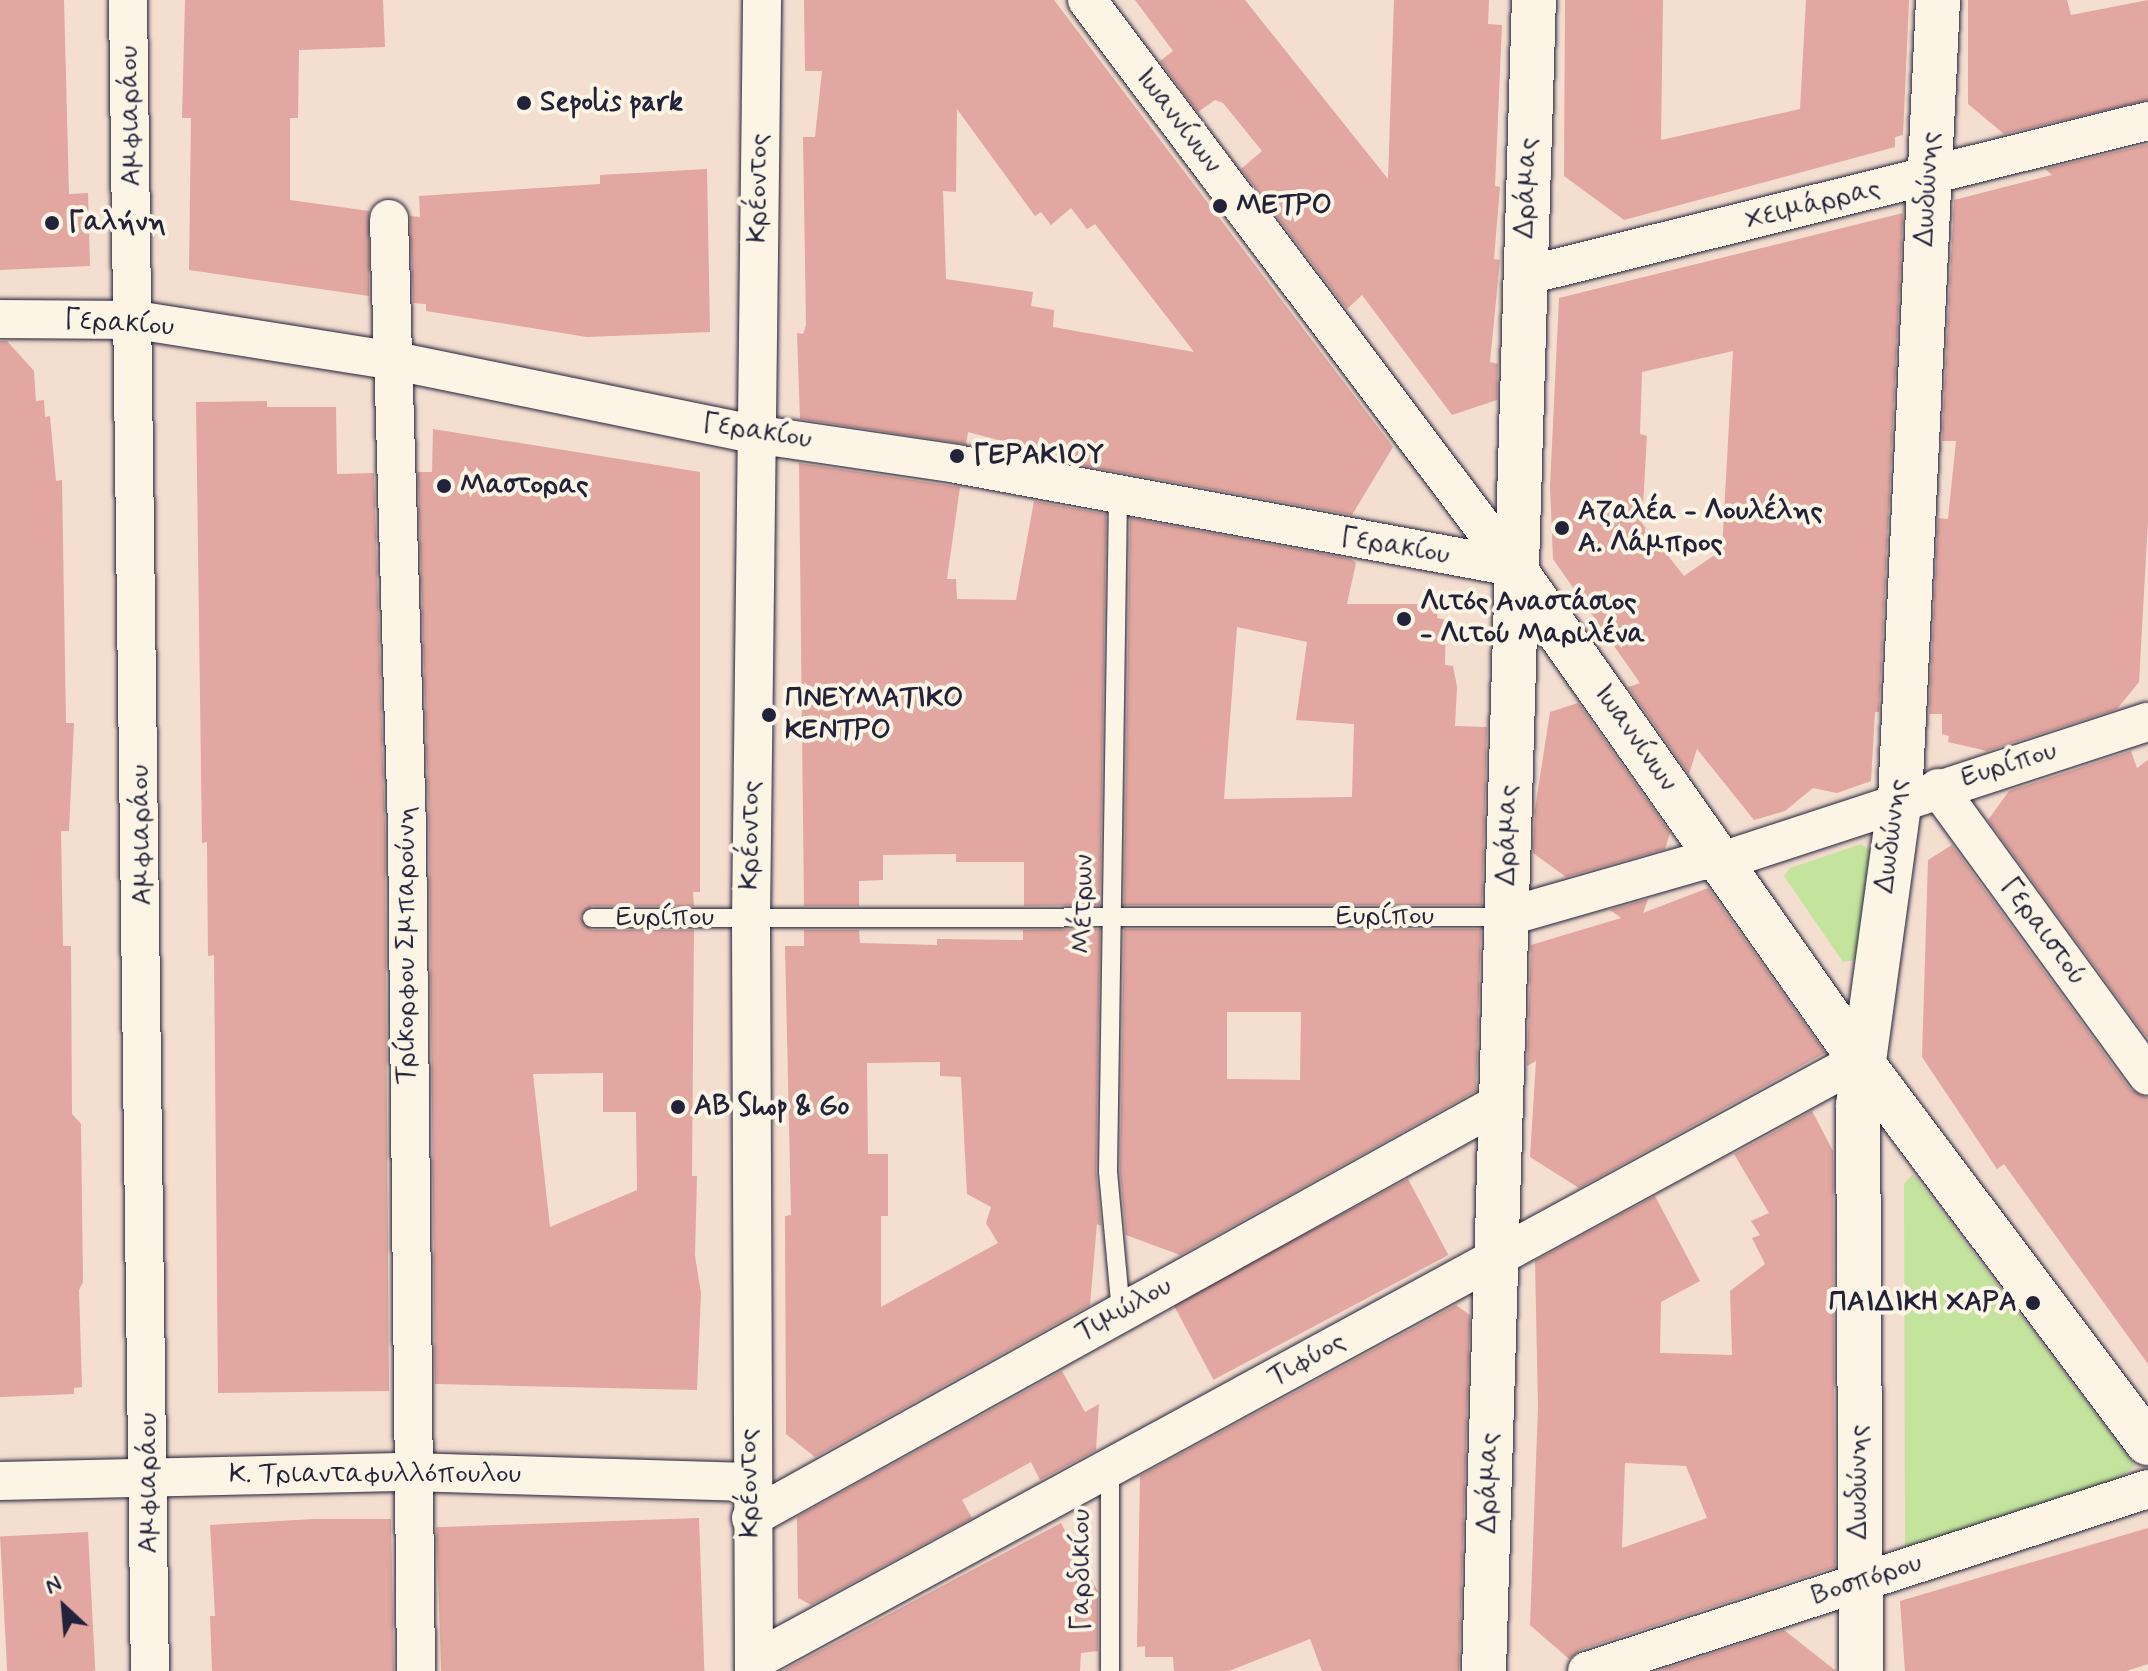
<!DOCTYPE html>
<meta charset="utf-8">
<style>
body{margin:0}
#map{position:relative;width:2148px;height:1671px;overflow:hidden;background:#f4ded0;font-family:Mynerve,sans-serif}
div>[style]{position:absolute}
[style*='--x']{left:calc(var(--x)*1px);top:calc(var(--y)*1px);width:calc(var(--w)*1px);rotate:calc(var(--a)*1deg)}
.green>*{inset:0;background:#c4e49d}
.building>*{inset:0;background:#e1a7a0;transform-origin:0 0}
.roads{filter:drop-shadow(0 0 2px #22223b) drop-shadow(0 0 2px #22223b)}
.service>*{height:18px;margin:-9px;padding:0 9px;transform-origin:9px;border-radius:9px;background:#fcf5e5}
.minor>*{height:38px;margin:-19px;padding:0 19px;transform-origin:19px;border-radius:19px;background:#fcf5e5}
.tertiary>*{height:44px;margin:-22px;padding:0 22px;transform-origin:22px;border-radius:22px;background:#fcf5e5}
.dots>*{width:22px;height:22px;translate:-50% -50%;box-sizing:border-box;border:4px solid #fcf5e5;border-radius:50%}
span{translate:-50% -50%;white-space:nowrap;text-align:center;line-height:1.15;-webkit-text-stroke:8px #fcf5e5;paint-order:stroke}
.poi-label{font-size:28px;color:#22223b;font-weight:700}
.left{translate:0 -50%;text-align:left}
.right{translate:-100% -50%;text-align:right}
.street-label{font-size:28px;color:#22223b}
.north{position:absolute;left:24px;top:1567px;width:80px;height:80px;-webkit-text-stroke:6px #fcf5e5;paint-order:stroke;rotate:334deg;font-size:22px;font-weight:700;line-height:32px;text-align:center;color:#22223b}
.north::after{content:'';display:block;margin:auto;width:28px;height:36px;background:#22223b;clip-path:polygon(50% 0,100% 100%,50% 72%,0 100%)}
</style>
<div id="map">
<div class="green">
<i style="clip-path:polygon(1861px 844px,1873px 852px,1863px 959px,1843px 962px,1784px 876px,1790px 868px)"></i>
<i style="clip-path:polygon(1913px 1174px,2135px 1466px,2112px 1483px,1905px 1549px,1904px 1184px)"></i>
</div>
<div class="building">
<i style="clip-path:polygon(0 0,64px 0,69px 194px,88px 193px,90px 266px,0 270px)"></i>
<i style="clip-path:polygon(185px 0,383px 0,385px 47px,299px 50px,298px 118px,290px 118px,290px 200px,369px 211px,369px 296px,189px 270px,191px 118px,182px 118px)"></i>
<i style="clip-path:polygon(evenodd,804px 0,1054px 0,1393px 447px,1352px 515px,1042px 458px,1044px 452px,968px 432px,966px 444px,800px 419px,797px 333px,803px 334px,806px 325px,803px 137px,815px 137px,822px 71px,805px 71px,804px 0,957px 109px,1035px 216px,1041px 212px,1051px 225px,1071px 208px,1087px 229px,1095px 224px,1194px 352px,1053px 327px,1054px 310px,1031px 306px,1033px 292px,946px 279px,943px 191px,956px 192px,957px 109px)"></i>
<i style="clip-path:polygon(1135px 0,1245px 0,1388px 179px,1394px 0,1489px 0,1488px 24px,1502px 25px,1495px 186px,1500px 187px,1494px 259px,1500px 260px,1490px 362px,1498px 364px,1497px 400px,1452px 415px,1362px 295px,1347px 309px,1241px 169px,1262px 151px,1223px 103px,1215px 100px,1198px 112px,1160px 61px,1173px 51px)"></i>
<i style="clip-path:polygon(1565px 0,1663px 0,1661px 140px,1800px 109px,1806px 0,1909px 0,1903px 135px,1895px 137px,1895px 147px,1624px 220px,1564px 176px)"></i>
<i style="clip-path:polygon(1968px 0,2067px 0,2071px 15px,2148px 0,2148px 100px,2004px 134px,1968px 104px)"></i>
<i style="clip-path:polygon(2148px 144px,2148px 521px,2139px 682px,2117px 709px,1987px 751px,1948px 742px,1949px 736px,1942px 734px,1942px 714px,1929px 714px,1938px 518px,1948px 519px,1956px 441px,1942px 441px,1954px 200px,2052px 175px,2045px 169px)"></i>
<i style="clip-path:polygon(707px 169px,710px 332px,587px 337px,426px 311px,426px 304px,413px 303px,410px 216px,420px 217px,419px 196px,600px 184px,600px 175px)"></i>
<i style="clip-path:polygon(evenodd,1903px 213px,1879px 712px,1875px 712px,1871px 781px,1837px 793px,1813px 788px,1785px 811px,1754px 820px,1697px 749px,1689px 774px,1628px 687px,1640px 683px,1553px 559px,1550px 486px,1559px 298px,1903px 213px,1733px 351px,1722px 550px,1684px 576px,1642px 523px,1647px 436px,1640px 434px,1642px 372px,1733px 351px)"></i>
<i style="clip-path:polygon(0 341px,7px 341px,34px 371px,36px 401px,44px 400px,45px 417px,50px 416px,56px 481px,62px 480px,66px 723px,74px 723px,69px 831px,61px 831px,63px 946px,71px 946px,72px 1114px,81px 1124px,83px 1282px,79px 1290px,82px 1387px,74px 1388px,74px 1394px,0 1397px)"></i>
<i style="clip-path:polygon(267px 401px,267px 407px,336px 407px,337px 474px,374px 473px,385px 828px,389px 1391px,218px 1393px,214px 955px,208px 956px,207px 842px,202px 843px,196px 402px)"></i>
<i style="clip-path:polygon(evenodd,433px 429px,700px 472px,700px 892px,693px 892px,694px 906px,592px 906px,580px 917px,592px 930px,694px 930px,692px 1176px,697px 1176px,695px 1256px,701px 1293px,697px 1390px,435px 1384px,429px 827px,418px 472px,432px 472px,433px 429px,603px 1073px,603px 1112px,636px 1112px,637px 1190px,550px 1227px,533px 1074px,603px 1073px)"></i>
<i style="clip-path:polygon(799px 463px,960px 487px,947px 579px,956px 579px,957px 599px,1016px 600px,1034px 501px,1106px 514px,1100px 905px,1024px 906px,1024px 862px,956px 862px,956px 854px,883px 855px,883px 880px,859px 881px,859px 906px,804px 906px)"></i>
<i style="clip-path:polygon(evenodd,1130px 518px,1351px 559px,1356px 563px,1347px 604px,1438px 604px,1437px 618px,1446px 620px,1445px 665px,1453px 666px,1457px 687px,1455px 726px,1487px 727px,1482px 905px,1124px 905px,1130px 518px,1237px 627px,1307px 642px,1296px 720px,1354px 724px,1352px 797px,1224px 799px,1237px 627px)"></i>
<i style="clip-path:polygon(1578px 703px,1670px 833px,1665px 849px,1566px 877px,1533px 853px,1535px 809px,1550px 712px)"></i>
<i style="clip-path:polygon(2131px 751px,2137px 768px,2148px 760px,2148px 1039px,1988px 820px,2009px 791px)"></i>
<i style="clip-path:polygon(1952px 845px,2130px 1089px,2148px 1098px,2148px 1364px,2004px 1164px,1997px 1169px,1922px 1057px,1928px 860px)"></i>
<i style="clip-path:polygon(1708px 888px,1825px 1053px,1579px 1188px,1530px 1157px,1536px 1061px,1527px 1066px,1531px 945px,1621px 918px,1610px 910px,1648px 899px,1643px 913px)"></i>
<i style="clip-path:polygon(evenodd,1100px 929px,1096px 1172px,1101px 1226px,1097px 1224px,1090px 1305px,815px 1457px,786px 1434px,785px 1216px,791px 1215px,785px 946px,804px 946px,804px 930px,859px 930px,860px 943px,937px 945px,937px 939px,1023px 940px,1023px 930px,1100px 929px,940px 1062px,940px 1076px,961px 1077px,967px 1194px,991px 1207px,986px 1223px,998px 1243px,881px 1307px,881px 1216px,888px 1216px,888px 1154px,868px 1154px,867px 1063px,940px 1062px)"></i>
<i style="clip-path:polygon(evenodd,1124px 929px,1481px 929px,1476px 1091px,1180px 1255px,1126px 1235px,1120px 1172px,1124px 929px,1227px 1012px,1301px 1012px,1300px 1080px,1227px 1079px,1227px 1012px)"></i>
<i style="clip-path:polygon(evenodd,1812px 1111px,1833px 1151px,1835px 1567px,1580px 1650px,1569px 1659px,1530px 1625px,1538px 1407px,1535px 1261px,1655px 1196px,1700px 1281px,1661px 1302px,1660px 1353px,1732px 1355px,1730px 1291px,1765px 1264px,1752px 1238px,1760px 1235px,1751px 1221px,1769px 1213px,1734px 1154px,1812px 1111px,1625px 1463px,1686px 1466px,1707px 1518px,1622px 1548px,1625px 1463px)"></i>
<i style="left:1408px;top:1179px;width:86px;height:266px;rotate:62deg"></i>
<i style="clip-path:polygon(1456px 1305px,1470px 1315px,1459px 1671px,1322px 1671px,1310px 1639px,1229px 1671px,1174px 1671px,1173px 1657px,1145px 1657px,1145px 1646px,1137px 1647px,1140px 1476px)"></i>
<i style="clip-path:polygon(1062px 1371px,1085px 1412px,1099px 1404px,1096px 1450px,1040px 1480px,1031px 1462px,962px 1500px,972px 1518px,811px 1605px,798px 1598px,797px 1517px)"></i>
<i style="left:699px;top:1518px;width:153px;height:263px;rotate:88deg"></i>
<i style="clip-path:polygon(313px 1519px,391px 1519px,394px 1671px,212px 1671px,210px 1616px,215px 1616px,210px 1525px)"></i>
<i style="clip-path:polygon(1061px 1523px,1098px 1592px,1098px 1651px,1081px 1653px,1080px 1671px,782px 1671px)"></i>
<i style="clip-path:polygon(2148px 1528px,2148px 1664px,2127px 1671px,1905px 1671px,1900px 1601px)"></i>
<i style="left:88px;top:1532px;width:139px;height:88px;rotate:87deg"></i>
<i style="clip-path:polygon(1784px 1630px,1836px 1671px,1658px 1671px)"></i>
</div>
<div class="roads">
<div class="service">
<i style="--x:1118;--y:497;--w:675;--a:90.85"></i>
<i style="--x:1108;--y:1172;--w:140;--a:84.7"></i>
<i style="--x:592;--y:918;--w:914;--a:-0.06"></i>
<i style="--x:1110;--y:1470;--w:201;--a:90"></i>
</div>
<div class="minor">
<i style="--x:128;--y:0;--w:1671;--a:89.25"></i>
<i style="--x:1087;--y:0;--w:709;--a:53.08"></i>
<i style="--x:389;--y:219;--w:609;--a:88.31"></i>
<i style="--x:407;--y:828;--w:843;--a:89.39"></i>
<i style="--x:1524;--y:276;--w:643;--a:-13.95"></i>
<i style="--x:0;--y:319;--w:136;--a:0.4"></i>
<i style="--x:136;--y:320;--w:262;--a:9"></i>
<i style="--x:395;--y:361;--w:366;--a:11.5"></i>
<i style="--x:754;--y:434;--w:204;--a:8.4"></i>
<i style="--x:956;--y:464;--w:566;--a:10.48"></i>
<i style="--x:1938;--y:788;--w:356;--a:53.9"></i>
<i style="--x:1506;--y:917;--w:203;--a:-16"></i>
<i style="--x:1701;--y:861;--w:21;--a:0"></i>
<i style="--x:1722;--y:861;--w:448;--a:-18.1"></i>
<i style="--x:0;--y:1481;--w:410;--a:-1.3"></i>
<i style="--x:410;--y:1472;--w:339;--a:1.7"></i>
<i style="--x:751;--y:1518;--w:854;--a:-29"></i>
<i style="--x:754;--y:1661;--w:1259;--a:-28.52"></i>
<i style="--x:754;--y:1671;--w:753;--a:-90.23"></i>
<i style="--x:751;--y:918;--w:918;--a:-89.31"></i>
<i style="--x:1587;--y:1671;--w:590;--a:-17.97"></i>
</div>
<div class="tertiary">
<i style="--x:1513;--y:567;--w:603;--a:54.86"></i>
<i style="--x:1860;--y:1060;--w:479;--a:53.1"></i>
<i style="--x:1484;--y:1671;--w:1672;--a:-88.29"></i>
<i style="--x:1861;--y:1671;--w:566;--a:-90.3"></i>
<i style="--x:1858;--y:1105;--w:308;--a:-82.2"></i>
<i style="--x:1900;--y:800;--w:801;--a:-87.28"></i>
</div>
</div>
<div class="dots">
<i style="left:524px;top:103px;background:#22223b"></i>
<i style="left:1220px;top:206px;background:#22223b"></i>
<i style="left:52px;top:223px;background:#22223b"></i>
<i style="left:957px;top:456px;background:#22223b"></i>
<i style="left:444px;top:486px;background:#22223b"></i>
<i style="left:1562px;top:528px;background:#22223b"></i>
<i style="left:1404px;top:619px;background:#22223b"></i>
<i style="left:769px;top:715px;background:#22223b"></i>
<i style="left:678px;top:1107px;background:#22223b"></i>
<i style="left:2033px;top:1303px;background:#22223b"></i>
</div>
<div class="poi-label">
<span class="left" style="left:540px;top:103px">Sepolis park</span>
<span class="left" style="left:1236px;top:206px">ΜΕΤΡΟ</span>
<span class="left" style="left:68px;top:223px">Γαλήνη</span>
<span class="left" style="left:973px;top:456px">ΓΕΡΑΚΙΟΥ</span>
<span class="left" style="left:460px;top:486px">Μαστορας</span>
<span class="left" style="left:1578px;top:528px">Αζαλέα - Λουλέλης<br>Α. Λάμπρος</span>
<span class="left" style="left:1420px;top:619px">Λιτός Αναστάσιος<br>- Λιτού Μαριλένα</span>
<span class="left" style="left:785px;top:715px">ΠΝΕΥΜΑΤΙΚΟ<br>ΚΕΝΤΡΟ</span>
<span class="left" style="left:694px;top:1107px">AB Shop &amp; Go</span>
<span class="right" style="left:2017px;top:1303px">ΠΑΙΔΙΚΗ ΧΑΡΑ</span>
</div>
<div class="street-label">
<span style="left:131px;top:116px;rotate:-91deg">Αμφιαράου</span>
<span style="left:1178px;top:121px;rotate:53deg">Ιωαννίνων</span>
<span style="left:759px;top:188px;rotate:-89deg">Κρέοντος</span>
<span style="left:1527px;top:188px;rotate:-88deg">Δράμας</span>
<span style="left:1928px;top:189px;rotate:-87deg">Δωδώνης</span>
<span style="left:1813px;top:205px;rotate:-14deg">Χειμάρρας</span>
<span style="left:119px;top:324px;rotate:4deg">Γερακίου</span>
<span style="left:757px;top:432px;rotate:9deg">Γερακίου</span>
<span style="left:1395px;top:547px;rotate:10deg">Γερακίου</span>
<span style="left:1635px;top:738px;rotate:55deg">Ιωαννίνων</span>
<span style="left:2009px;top:765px;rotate:-17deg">Ευρίπου</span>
<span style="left:142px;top:835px;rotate:-91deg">Αμφιαράου</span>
<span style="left:751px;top:835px;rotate:-89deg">Κρέοντος</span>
<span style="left:1508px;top:835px;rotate:-89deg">Δράμας</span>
<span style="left:1892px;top:836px;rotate:-83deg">Δωδώνης</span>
<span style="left:1084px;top:904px;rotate:-89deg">Μέτρων</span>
<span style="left:1385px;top:917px">Ευρίπου</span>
<span style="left:665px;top:918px">Ευρίπου</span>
<span style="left:2043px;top:932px;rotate:54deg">Γεραιστού</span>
<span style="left:407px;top:945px;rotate:-90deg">Τρίκορφου Σμπαρούνη</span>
<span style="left:1124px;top:1310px;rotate:-29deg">Τιμώλου</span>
<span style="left:1307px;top:1360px;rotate:-29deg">Τιφύος</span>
<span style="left:375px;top:1475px">Κ. Τριανταφυλλόπουλου</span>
<span style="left:1859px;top:1482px;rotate:-90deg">Δωδώνης</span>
<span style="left:149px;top:1483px;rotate:-90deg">Αμφιαράου</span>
<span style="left:750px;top:1483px;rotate:-91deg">Κρέοντος</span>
<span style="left:1489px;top:1483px;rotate:-89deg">Δράμας</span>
<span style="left:1082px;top:1570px;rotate:-90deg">Γαρδικίου</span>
<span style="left:1867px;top:1580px;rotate:-18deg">Βοσπόρου</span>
</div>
<div class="north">N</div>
</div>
